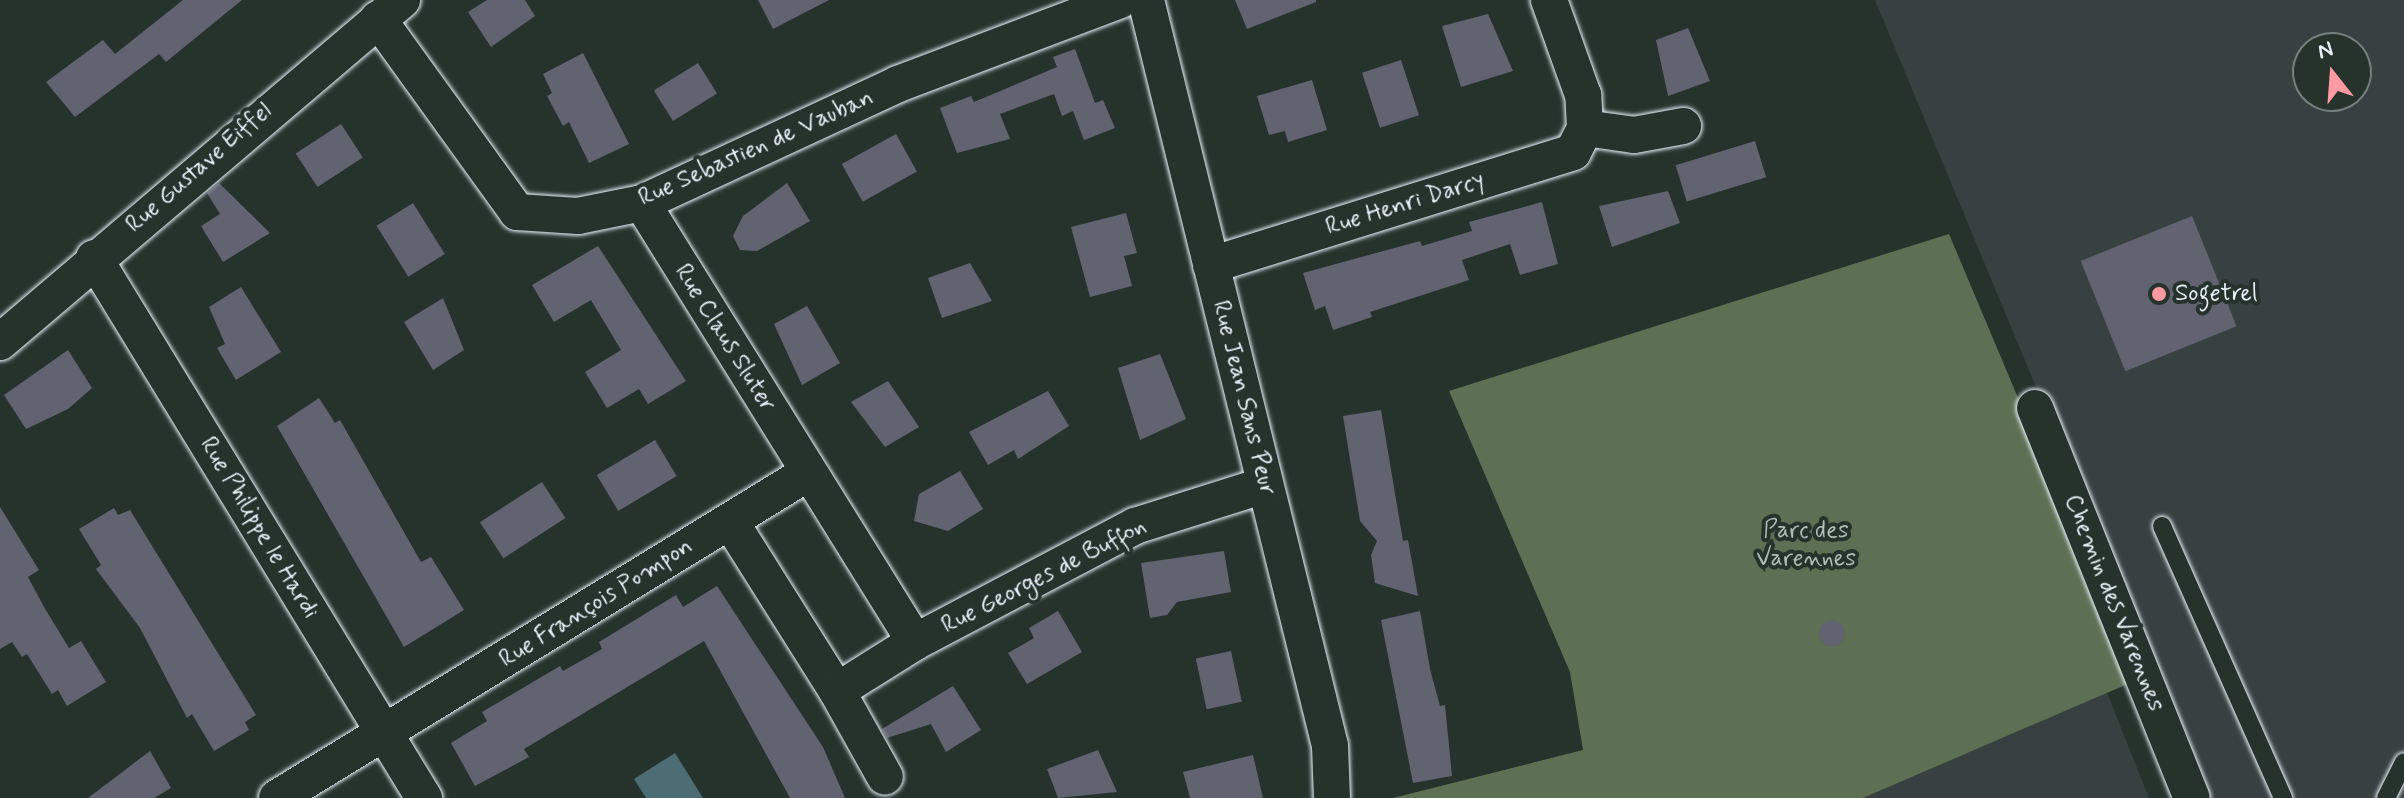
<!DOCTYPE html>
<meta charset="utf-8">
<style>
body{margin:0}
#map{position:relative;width:2404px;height:798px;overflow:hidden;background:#26332d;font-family:Mynerve,sans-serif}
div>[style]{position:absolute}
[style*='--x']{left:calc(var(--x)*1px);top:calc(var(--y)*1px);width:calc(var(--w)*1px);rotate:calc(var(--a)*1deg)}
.built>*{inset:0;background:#384141}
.green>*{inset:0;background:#5d7053}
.water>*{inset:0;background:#4c6d73}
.building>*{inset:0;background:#616371;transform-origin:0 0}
.round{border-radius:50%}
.roads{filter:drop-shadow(0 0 2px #e8f1f8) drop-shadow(0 0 2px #e8f1f8)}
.service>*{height:18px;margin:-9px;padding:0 9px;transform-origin:9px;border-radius:9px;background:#26332d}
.minor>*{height:36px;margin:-18px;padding:0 18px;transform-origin:18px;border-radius:18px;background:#26332d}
.dots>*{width:22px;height:22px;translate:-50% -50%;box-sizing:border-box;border:4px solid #26332d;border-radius:50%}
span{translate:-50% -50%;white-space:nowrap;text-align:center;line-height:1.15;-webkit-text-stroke:8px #26332d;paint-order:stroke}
.street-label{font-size:24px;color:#e8f1f8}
.poi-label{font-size:24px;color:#e8f1f8}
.left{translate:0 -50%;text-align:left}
.park-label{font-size:24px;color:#b0bdb6}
.north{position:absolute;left:2292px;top:32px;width:80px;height:80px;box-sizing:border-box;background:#26332d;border:2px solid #747f7e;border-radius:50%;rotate:343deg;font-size:22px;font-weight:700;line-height:32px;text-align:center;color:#e8f1f8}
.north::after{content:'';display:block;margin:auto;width:28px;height:36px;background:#ff9aa2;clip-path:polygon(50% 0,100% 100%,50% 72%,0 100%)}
</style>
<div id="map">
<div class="built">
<i style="clip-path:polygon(evenodd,1875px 0,2404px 0,2404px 798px,2207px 798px,1875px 0,2308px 48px,2356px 48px,2356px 96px,2308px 96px,2308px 48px)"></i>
<i style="clip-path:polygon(2107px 693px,2149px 798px,1863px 798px)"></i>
</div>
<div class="green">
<i style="clip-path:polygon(1949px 234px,2137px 680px,1863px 798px,1393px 798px,1583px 750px,1570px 672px,1449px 391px)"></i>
</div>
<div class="water">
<i style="clip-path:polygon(675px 753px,703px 798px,646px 798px,634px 779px)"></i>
</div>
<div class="building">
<i style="clip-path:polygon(183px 0,242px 0,166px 62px,159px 54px,75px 117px,46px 82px,103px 40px,115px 54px)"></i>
<i style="clip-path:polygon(487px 0,525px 0,535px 16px,491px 47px,468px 12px)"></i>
<i style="clip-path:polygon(758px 0,829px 0,773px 29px)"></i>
<i style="clip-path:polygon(1235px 0,1316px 0,1316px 2px,1247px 29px)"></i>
<i style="clip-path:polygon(1488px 14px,1513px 71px,1461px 87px,1442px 26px)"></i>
<i style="clip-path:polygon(1688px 28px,1710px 81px,1668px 96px,1656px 40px)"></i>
<i style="clip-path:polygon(1075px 49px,1095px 103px,1103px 100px,1115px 128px,1084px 140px,1073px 111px,1062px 116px,1054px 94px,1000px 114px,1010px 139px,957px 153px,940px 108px,971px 96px,974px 102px,1057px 67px,1053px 57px)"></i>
<i style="clip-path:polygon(583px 53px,629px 144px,589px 163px,569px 122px,563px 126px,547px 96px,552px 93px,543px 74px)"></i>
<i style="left:1401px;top:60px;width:58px;height:41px;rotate:72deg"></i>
<i style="left:698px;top:63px;width:36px;height:52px;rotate:58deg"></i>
<i style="clip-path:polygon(1312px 80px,1327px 130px,1288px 142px,1285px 131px,1269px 135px,1257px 96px)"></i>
<i style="left:341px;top:124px;width:40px;height:54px;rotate:57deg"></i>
<i style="left:896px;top:134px;width:43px;height:62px;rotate:61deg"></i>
<i style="left:1755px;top:141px;width:38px;height:83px;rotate:73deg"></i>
<i style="clip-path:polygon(219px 183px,270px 233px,223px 262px,201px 226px,220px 214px,207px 193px)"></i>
<i style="clip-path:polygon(787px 183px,810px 221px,757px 251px,740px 250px,733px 236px,743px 216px)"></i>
<i style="clip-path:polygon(1668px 191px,1680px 223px,1612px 247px,1599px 206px)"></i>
<i style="clip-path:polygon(1542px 202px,1558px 264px,1520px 275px,1510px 244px,1462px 260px,1469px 280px,1370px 312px,1372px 317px,1333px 330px,1325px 306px,1315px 310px,1303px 273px,1420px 241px,1422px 246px,1472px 231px,1469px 222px)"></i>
<i style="left:413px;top:203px;width:60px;height:43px;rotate:58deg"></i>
<i style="clip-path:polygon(1126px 213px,1137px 253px,1124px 256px,1132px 286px,1090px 297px,1071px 227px)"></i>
<i style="left:2192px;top:216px;width:119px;height:120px;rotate:68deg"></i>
<i style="clip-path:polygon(598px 246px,686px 381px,648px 404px,639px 389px,607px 408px,585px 372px,621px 350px,591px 300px,554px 322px,532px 285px)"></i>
<i style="clip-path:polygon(970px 263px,992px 301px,942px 318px,928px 278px)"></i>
<i style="clip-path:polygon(241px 287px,281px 352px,236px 380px,217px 348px,225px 344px,209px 307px)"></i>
<i style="clip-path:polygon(443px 298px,464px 350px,433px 370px,404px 322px)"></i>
<i style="clip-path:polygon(807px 306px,840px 363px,802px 385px,774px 324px)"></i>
<i style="clip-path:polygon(68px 350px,92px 388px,68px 409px,26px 429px,4px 395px)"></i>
<i style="clip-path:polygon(1160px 354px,1186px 419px,1140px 440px,1118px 368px)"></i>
<i style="clip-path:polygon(888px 381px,919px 427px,885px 447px,851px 402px)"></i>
<i style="clip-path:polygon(1048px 391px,1069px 426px,1018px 459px,1014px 450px,988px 465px,969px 432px)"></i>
<i style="clip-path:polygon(319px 398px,335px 423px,340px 420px,421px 562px,431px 557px,464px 610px,404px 647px,277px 426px)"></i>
<i style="clip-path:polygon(1381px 410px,1403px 541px,1408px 540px,1418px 596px,1375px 583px,1371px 555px,1377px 541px,1360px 521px,1343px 416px)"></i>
<i style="left:655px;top:440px;width:42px;height:68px;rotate:59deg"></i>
<i style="clip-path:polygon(960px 471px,983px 509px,948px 531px,914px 521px,919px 494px)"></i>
<i style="left:542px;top:482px;width:43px;height:74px;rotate:57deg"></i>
<i style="clip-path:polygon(0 507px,39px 570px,28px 577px,44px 607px,69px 648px,81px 641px,106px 682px,67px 706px,58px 690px,52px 694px,27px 654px,22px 657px,12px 642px,0 649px)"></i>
<i style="clip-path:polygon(114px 508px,118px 515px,130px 510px,256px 715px,245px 722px,249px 730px,214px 751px,192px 714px,187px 718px,140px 628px,96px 569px,101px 565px,79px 529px)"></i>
<i style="clip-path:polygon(1224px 551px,1231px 592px,1177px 602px,1167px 615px,1150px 618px,1141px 563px)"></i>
<i style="clip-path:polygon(717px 586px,823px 747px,845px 798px,790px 798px,704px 641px,524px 749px,529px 757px,475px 786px,451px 743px,487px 721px,482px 712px,560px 666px,563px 671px,602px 649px,599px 642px,676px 595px,683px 607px)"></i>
<i style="clip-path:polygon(1058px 611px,1082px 652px,1027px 684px,1008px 653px,1034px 638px,1029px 628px)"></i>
<i style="clip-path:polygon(1420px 611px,1430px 669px,1440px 706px,1445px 705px,1452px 776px,1413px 783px,1381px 620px)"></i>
<i class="round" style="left:1819px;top:620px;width:26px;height:26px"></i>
<i style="left:1231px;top:651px;width:52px;height:36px;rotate:78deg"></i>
<i style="clip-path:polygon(953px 686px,981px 730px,946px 752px,931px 724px,887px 738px,882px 729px)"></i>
<i style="clip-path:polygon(1098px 750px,1117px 792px,1058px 798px,1047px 769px)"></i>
<i style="clip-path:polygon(150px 751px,171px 788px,154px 798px,88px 798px)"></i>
<i style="clip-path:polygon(1253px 755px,1263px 798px,1190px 798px,1183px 772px)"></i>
</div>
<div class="roads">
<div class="service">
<i style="--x:2162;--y:526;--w:298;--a:66"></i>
<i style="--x:2386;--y:798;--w:40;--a:-63.4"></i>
</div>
<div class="minor">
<i style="--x:1146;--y:0;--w:768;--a:76.14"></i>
<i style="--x:1330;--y:746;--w:52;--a:87.8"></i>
<i style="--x:378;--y:19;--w:238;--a:54.2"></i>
<i style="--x:517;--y:212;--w:61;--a:3.8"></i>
<i style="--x:578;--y:216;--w:65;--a:-11.5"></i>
<i style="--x:642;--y:203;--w:282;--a:-24.9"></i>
<i style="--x:898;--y:84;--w:237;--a:-20.7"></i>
<i style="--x:1585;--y:128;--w:49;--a:8.1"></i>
<i style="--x:1634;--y:135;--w:50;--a:-10.4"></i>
<i style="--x:642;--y:203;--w:517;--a:58.12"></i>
<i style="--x:915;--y:642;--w:92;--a:147.9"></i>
<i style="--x:837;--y:691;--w:201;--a:-122.2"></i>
<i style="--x:94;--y:258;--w:633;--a:58.57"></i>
<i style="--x:1211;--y:265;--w:379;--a:-17.3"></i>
<i style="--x:1573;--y:152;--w:27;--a:-63"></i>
<i style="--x:1585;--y:128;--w:33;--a:-93"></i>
<i style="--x:1583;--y:95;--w:101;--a:-109.7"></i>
<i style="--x:0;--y:342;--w:528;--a:-40.39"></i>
<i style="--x:2035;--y:408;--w:420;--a:68.1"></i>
<i style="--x:915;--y:642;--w:249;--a:-27.8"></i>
<i style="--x:1135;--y:526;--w:136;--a:-17.5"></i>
<i style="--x:837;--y:691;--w:98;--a:60.8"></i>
<i style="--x:277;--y:798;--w:623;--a:-31.47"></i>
</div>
</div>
<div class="dots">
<i style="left:2159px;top:294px;background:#ff9aa2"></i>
</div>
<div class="street-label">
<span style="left:756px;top:148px;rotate:-24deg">Rue Sebastien de Vauban</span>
<span style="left:199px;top:168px;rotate:-41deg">Rue Gustave Eiffel</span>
<span style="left:1405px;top:204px;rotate:-17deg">Rue Henri Darcy</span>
<span style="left:725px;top:338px;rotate:58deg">Rue Claus Sluter</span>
<span style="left:1244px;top:398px;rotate:76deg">Rue Jean Sans Peur</span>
<span style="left:259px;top:528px;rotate:59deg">Rue Philippe le Hardi</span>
<span style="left:1044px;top:576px;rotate:-27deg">Rue Georges de Buffon</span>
<span style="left:596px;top:603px;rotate:-32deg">Rue François Pompon</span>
<span style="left:2114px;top:603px;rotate:68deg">Chemin des Varennes</span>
</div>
<div class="poi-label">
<span class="left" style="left:2175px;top:294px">Sogetrel</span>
</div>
<div class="park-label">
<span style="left:1806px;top:545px">Parc des<br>Varennes</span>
</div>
<div class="north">N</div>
</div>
